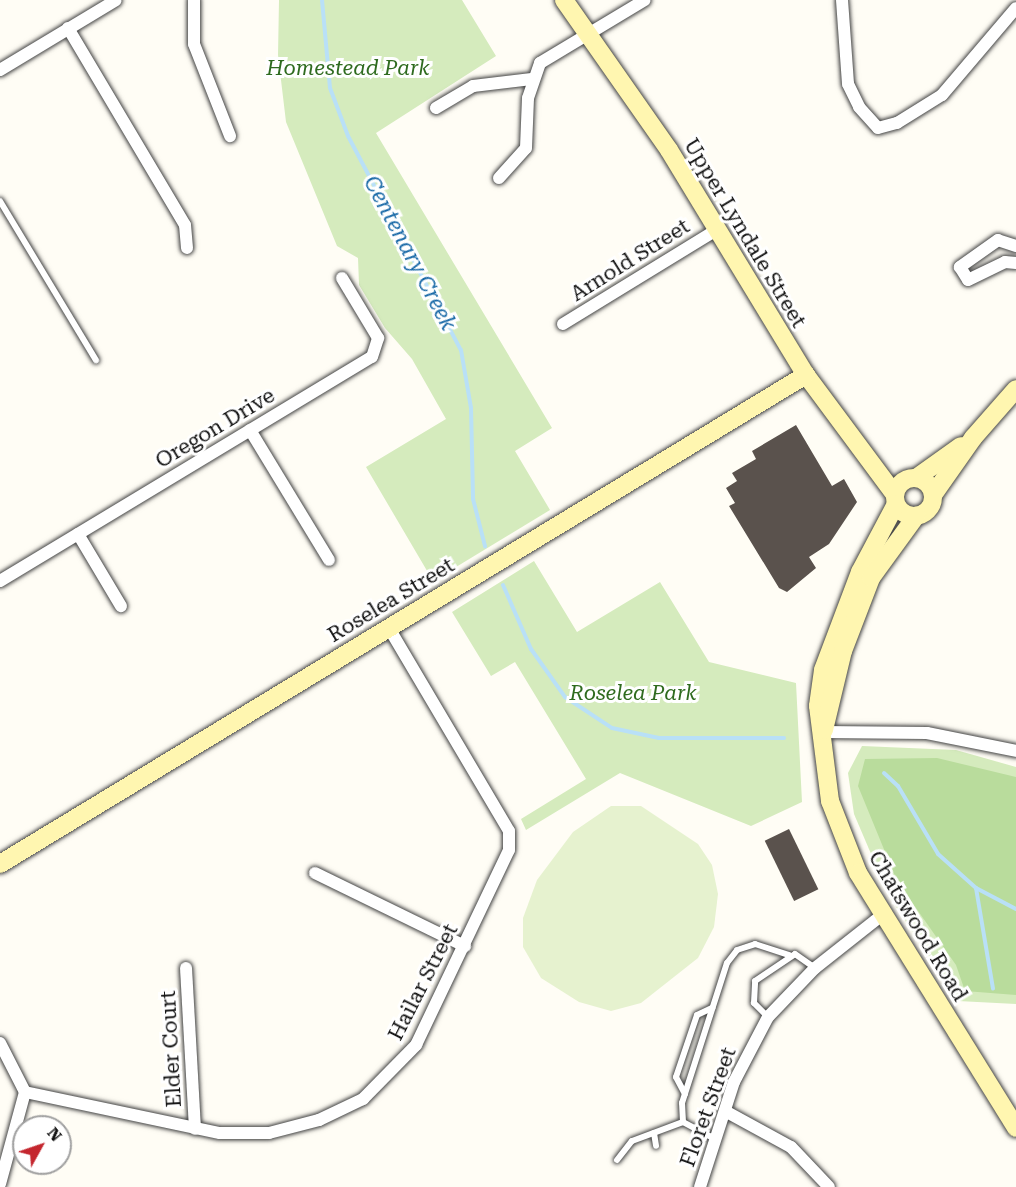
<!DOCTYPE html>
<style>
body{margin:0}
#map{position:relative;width:1016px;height:1187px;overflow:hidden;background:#fffdf5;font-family:"Roboto Serif",serif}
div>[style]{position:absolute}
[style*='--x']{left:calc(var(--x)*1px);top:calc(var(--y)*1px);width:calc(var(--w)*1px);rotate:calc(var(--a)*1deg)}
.green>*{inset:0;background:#d5ebbd}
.forest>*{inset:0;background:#b9dc9c}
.pitch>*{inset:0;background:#e6f2cf}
.stream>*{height:4px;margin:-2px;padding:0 2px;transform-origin:2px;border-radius:2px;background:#b9e0f7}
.building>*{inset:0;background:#5a524d;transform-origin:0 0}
.roads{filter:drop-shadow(0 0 2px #444) drop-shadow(0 0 2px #444)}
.lane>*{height:6px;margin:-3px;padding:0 3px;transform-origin:3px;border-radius:3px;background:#fff}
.street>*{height:12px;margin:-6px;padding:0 6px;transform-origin:6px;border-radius:6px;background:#fff}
.secondary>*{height:18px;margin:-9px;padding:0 9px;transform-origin:9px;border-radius:9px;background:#fff6b0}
.secondary>.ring{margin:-9px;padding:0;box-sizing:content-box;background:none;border:18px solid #fff6b0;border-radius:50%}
span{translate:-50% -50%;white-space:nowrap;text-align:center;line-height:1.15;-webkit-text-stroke:6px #fff;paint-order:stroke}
.park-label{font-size:21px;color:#2f6b1f;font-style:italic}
.street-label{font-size:21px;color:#111}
.water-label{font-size:22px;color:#1768a6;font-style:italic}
.north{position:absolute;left:12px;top:1115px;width:60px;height:60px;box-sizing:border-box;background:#fff;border:2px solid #a0a0a0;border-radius:50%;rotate:50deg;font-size:16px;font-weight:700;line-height:24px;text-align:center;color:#111}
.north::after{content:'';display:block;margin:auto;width:21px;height:27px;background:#c4262e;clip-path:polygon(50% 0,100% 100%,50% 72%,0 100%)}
</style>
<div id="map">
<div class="green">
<i style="clip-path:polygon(279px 0,462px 0,496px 56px,376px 133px,552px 428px,515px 451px,550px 510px,433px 581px,366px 467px,446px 419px,412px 359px,385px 328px,359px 285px,358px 258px,337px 246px,286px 122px,278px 55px)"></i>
<i style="clip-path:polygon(534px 561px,577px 632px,660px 582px,709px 662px,796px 683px,802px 802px,751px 826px,620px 773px,526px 830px,521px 819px,586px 779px,515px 662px,491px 676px,452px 612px)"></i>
<i style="clip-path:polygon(862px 746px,956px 750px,1016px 767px,1016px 1004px,958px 1001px,889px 896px,854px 814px,848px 773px)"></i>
</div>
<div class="forest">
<i style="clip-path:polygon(937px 758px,1016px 777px,1016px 995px,965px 991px,956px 965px,897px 881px,858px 786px,865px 759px)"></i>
</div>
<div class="pitch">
<i style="clip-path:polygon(611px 806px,641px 806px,698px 844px,712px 865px,718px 894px,714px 927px,698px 958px,641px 1003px,611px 1011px,579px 1002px,541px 978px,523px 947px,523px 918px,537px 880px,573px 832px)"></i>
</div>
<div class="stream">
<i style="--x:322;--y:0;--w:88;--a:84.8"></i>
<i style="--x:330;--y:88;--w:51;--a:69.4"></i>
<i style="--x:348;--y:136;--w:242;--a:62.2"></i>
<i style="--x:461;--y:350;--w:59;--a:80.2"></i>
<i style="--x:471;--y:408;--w:91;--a:88.7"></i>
<i style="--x:473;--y:499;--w:49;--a:75.7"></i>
<i style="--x:503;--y:585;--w:70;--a:66.4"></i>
<i style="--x:531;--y:649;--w:59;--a:54.7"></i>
<i style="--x:565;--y:697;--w:56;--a:33.4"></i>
<i style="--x:612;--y:728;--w:48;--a:12"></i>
<i style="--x:659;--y:738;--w:125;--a:0"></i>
<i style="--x:884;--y:773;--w:19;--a:43"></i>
<i style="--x:898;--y:786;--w:79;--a:59.5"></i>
<i style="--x:938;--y:854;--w:51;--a:41.8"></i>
<i style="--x:976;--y:888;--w:45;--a:27.7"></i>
<i style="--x:976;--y:888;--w:102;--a:80.4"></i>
</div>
<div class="building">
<i style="clip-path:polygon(796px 425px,832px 486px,844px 479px,857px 502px,829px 544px,809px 557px,816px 568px,787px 592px,779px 588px,729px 506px,735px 503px,726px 488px,737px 481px,732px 473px,756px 459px,752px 451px)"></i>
<i style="left:789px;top:829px;width:67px;height:27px;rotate:64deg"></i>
</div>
<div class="roads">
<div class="lane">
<i style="--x:0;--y:201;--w:186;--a:58.9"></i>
<i style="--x:768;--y:1017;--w:20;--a:-135"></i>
<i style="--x:754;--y:1003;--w:22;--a:-87"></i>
<i style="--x:755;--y:981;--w:48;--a:-34"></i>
<i style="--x:795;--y:954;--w:24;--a:35"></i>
<i style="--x:685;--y:1094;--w:19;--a:-118"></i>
<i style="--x:676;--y:1077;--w:65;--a:-71.3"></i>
<i style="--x:697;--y:1015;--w:17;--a:-25"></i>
<i style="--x:654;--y:1133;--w:13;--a:81"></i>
<i style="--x:715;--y:1139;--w:36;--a:-152"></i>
<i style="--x:683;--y:1122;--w:19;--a:-93"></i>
<i style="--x:682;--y:1103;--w:147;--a:-72.2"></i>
<i style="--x:727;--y:963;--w:16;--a:-52"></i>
<i style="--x:737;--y:950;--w:19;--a:-18"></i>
<i style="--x:755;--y:944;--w:36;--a:18"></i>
<i style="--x:617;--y:1160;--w:24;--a:-52"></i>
<i style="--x:632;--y:1141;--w:54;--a:-20.4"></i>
</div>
<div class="street">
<i style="--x:194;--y:0;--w:44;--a:90"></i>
<i style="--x:194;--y:44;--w:99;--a:68.6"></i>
<i style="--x:842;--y:0;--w:84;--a:85.9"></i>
<i style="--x:848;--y:84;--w:25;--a:64"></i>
<i style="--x:859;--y:107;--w:28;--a:48"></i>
<i style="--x:878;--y:128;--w:20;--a:-15"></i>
<i style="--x:897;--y:123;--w:53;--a:-31.9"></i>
<i style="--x:942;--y:95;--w:114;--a:-49.6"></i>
<i style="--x:68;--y:28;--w:229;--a:59.3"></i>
<i style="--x:185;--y:225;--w:23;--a:85"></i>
<i style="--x:0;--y:70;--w:135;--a:-31.1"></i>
<i style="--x:436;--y:108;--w:43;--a:-30.7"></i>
<i style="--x:473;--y:86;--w:59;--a:-6.8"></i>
<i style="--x:499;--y:178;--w:40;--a:-48"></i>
<i style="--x:526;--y:148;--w:50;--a:-87.7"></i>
<i style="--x:528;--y:98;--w:37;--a:-71"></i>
<i style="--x:540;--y:63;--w:122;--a:-31"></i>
<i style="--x:1016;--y:246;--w:19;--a:-162"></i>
<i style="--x:998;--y:240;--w:47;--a:144.6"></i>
<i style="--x:960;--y:267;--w:15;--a:58"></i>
<i style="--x:968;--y:280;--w:41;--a:-25.9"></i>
<i style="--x:1005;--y:262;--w:11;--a:5"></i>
<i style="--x:563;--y:324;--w:182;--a:-31.5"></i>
<i style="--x:250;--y:430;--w:152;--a:58.7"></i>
<i style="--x:78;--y:534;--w:84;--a:59.2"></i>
<i style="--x:0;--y:581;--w:434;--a:-31.1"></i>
<i style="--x:372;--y:357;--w:20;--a:-72"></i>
<i style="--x:378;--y:338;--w:70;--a:-121"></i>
<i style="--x:823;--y:732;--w:104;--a:0.6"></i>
<i style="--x:927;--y:733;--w:91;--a:11.4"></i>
<i style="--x:315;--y:873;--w:167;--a:26"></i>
<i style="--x:186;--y:968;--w:161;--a:86.8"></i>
<i style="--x:0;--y:1043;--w:55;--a:63"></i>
<i style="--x:25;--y:1092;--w:95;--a:105.2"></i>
<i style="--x:25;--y:1092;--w:199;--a:11.9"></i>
<i style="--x:220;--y:1133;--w:49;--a:0"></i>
<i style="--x:269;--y:1133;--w:52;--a:-14.6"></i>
<i style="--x:319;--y:1120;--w:49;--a:-25.5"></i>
<i style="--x:363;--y:1099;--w:76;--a:-45.5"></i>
<i style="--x:416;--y:1045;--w:216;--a:-64.5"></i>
<i style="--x:509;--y:850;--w:19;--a:-90"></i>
<i style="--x:509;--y:831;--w:236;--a:-120.6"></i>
<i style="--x:725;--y:1111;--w:75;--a:28.6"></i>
<i style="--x:791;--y:1147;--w:55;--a:46.5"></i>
<i style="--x:700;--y:1187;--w:110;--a:-72.1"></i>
<i style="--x:734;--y:1082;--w:73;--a:-62.4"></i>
<i style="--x:768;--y:1017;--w:68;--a:-46.2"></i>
<i style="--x:815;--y:968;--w:85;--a:-38.3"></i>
</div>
<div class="secondary">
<i style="--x:564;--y:0;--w:183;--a:55"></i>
<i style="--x:669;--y:150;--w:263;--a:58.7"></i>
<i style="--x:806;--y:375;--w:149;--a:53.4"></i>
<i class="ring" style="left:895px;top:478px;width:20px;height:20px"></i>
<i style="--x:916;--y:478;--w:55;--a:-35.4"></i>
<i style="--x:933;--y:495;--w:70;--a:-54.9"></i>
<i style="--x:973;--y:438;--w:65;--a:-48.7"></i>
<i style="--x:896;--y:504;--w:77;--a:117.9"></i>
<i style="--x:860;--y:572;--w:105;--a:110.7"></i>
<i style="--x:823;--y:670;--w:36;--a:98"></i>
<i style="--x:818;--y:706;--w:96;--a:82.8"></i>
<i style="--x:830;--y:801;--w:77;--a:68.7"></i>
<i style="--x:858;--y:873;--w:300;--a:58.2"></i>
<i style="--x:824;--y:730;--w:81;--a:-76.5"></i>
<i style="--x:843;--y:651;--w:78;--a:-69"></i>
<i style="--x:871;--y:578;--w:77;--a:-54"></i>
<i style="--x:0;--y:864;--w:943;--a:-31.25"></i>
</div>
</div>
<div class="park-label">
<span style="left:348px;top:68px">Homestead Park</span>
<span style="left:633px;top:693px">Roselea Park</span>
</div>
<div class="street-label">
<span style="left:745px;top:233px;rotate:59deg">Upper Lyndale Street</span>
<span style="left:630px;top:260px;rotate:-32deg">Arnold Street</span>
<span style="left:215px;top:428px;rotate:-31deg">Oregon Drive</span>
<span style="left:391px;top:600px;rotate:-31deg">Roselea Street</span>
<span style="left:918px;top:926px;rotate:59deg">Chatswood Road</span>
<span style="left:423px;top:982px;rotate:-63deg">Hailar Street</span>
<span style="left:171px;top:1049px;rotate:-93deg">Elder Court</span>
<span style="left:708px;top:1107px;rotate:-70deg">Floret Street</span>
</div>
<div class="water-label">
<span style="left:410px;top:253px;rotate:62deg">Centenary Creek</span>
</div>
<div class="north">N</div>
</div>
